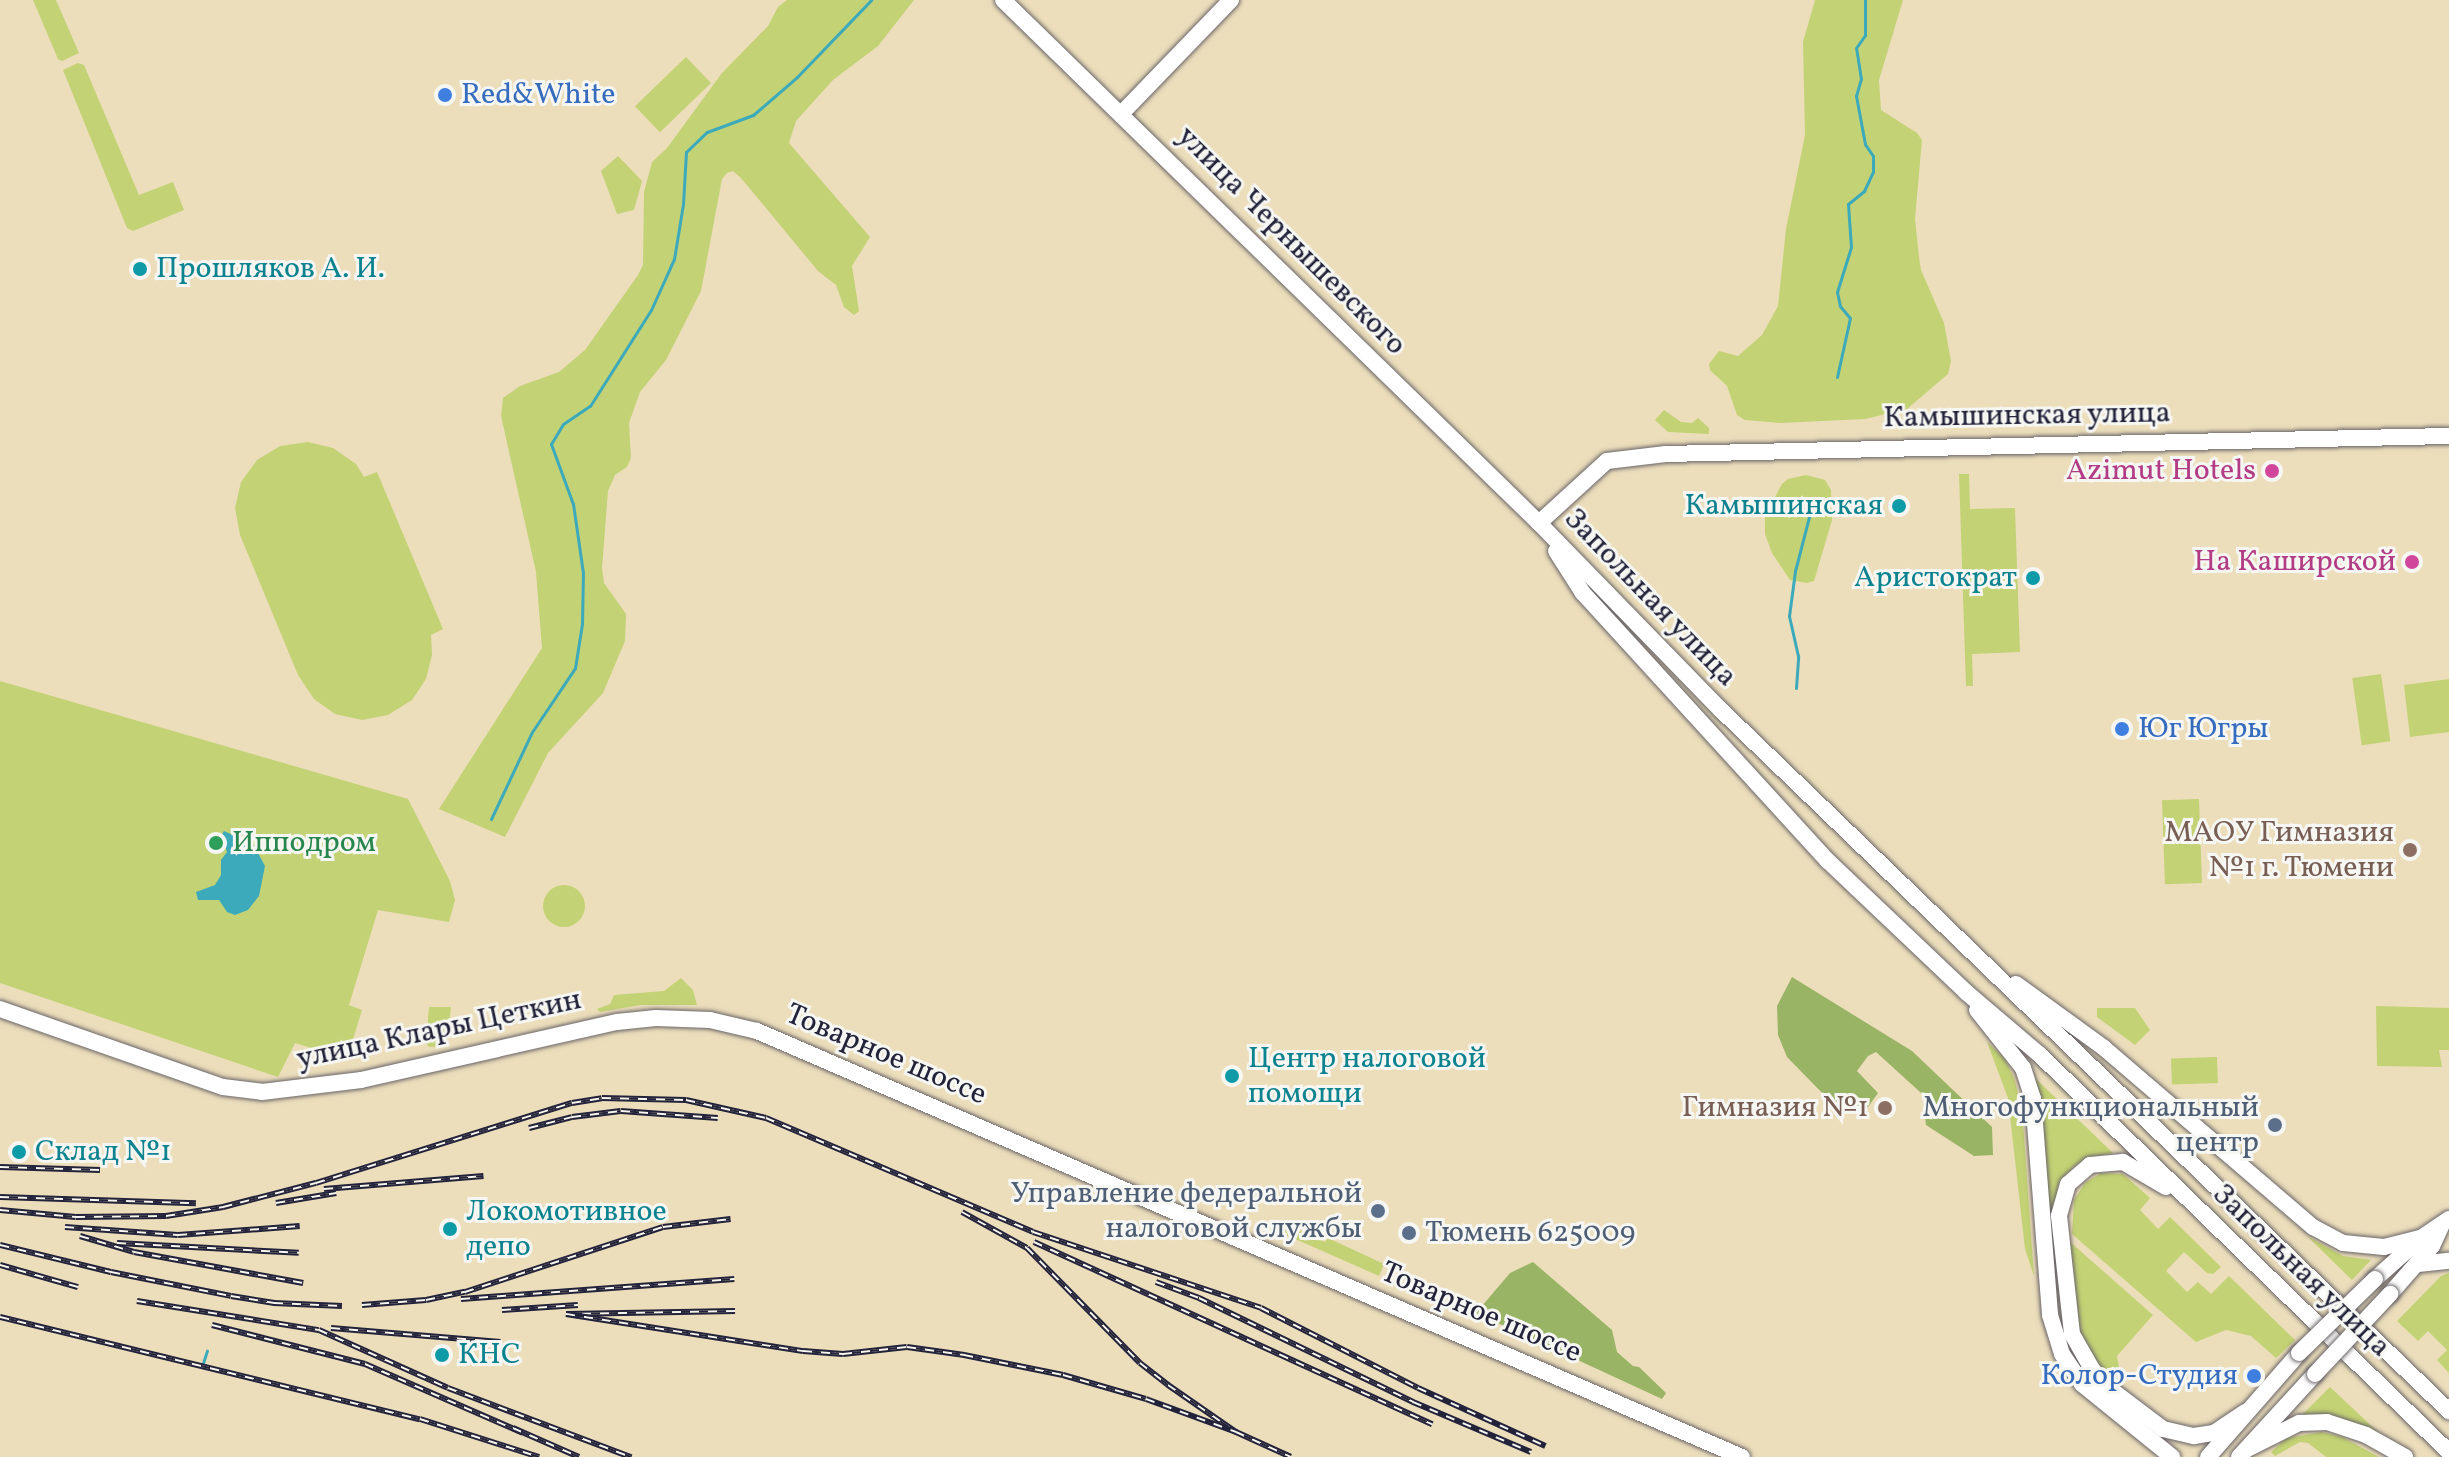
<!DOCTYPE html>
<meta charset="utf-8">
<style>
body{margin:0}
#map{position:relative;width:2449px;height:1457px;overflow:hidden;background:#ecdebb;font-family:Vollkorn,serif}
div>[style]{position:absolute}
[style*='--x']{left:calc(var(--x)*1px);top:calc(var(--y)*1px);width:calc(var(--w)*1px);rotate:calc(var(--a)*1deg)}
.green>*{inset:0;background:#c3d274;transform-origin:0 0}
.round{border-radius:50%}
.forest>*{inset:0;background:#9ab466}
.water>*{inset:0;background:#3caabb}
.stream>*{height:3px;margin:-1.5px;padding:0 1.5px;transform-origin:1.5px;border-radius:1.5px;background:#3caabb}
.roads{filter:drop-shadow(0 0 2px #696468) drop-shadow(0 0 2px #696468)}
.secondary>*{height:16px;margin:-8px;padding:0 8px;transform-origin:8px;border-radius:8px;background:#fff}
.rail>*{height:6px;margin-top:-3px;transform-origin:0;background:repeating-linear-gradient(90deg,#f6f6f2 0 9px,#22223b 0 18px);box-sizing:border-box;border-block:2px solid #22223b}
.bridges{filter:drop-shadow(0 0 2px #696468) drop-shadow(0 0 2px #696468)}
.secondary-bridge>*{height:16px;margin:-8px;padding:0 8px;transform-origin:8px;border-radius:8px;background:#fff}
.dots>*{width:22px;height:22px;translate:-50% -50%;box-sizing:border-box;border:4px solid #f6f6f2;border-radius:50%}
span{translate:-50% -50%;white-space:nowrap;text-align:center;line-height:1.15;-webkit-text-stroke:6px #f6f6f2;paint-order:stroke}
.shop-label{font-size:30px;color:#366cbe}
.left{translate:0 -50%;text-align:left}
.right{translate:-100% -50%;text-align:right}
.street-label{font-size:30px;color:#22223b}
.culture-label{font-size:30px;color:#0d838f}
.hotel-label{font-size:30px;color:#b23c85}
.education-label{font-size:30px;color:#785e54}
.leisure-label{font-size:30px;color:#27864d}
.service-label{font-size:30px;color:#4e5e75}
</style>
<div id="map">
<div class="green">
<i style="clip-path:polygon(33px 0,56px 0,79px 53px,62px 61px,58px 59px)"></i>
<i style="clip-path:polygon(787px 0,914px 0,878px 46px,833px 80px,796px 121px,789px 143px,870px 237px,852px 266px,859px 311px,854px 315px,844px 307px,836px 285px,818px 271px,741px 178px,733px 171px,727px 173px,722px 179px,701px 291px,666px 360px,640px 392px,629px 423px,631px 458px,627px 467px,615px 475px,608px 491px,602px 568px,604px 583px,626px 614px,625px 641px,603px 693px,548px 753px,505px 837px,439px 809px,542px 648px,536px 572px,501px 416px,503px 398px,520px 386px,559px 372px,585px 350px,638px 275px,643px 265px,644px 192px,652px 162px,667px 148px,722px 73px,768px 26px,778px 7px)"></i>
<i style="clip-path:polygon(1815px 0,1903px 0,1879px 80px,1881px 110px,1917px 133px,1922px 140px,1915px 219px,1919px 257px,1921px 270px,1944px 323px,1951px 361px,1948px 374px,1907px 409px,1865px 419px,1781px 423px,1745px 420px,1737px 415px,1727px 386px,1710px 370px,1709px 364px,1719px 351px,1738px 356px,1762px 335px,1778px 306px,1786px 229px,1805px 135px,1803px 42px)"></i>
<i style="left:686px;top:57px;width:36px;height:71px;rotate:46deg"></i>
<i style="clip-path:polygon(78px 63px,84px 65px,139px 195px,173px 182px,184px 210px,133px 231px,127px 228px,63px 70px)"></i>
<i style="clip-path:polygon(618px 156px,642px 181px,634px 210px,617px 214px,601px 171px)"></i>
<i style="clip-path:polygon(1664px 410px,1681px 422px,1692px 423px,1698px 418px,1709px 428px,1709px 434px,1668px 432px,1655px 420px)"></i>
<i style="clip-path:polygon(308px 442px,333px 448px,356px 464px,364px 477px,377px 472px,443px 629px,431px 635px,432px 655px,426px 679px,412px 700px,388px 715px,362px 720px,335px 714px,314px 699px,298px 675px,240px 535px,235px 508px,241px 482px,257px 460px,280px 446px)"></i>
<i style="clip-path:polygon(1959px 474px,1969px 474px,1970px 509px,2015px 508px,2020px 652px,1972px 654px,1973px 686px,1966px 686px)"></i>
<i style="clip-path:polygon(1806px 475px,1825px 480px,1831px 490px,1832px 520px,1814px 581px,1807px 583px,1790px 580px,1772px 553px,1765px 534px,1765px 516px,1782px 484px,1788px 479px)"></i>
<i style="left:2381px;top:674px;width:68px;height:29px;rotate:82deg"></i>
<i style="clip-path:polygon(2449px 679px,2449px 732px,2410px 737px,2404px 685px)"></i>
<i style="clip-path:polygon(0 681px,408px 799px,450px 881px,455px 900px,449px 922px,378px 910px,349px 1005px,362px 1010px,347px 1059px,295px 1043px,278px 1077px,0 983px)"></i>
<i style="left:2199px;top:799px;width:84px;height:37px;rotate:88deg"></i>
<i class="round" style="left:543px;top:885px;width:42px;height:42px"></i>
<i style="clip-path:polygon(681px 978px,693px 990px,697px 1005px,640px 1005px,600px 1012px,597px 1009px,610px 1004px,614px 995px,664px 991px)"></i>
<i style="clip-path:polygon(2376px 1006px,2449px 1008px,2449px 1050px,2439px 1050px,2442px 1067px,2377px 1066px)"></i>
<i style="clip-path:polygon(429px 1007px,451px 1007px,447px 1046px,429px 1047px,426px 1043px)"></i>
<i style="clip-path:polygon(2097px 1008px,2135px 1008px,2150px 1030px,2135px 1045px,2097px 1017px)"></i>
<i style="clip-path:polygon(1987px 1042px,2005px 1059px,2014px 1078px,2022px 1109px,2034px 1276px,2025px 1249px,2008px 1098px)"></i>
<i style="left:2217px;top:1057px;width:26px;height:46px;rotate:88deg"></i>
<i style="clip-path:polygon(2035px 1078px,2113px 1153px,2091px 1157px,2073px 1167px,2060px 1182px,2049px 1224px,2042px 1115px)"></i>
<i style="clip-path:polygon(2101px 1173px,2123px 1174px,2150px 1198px,2140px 1210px,2158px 1229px,2170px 1217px,2221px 1267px,2213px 1274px,2207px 1273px,2184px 1252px,2166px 1271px,2187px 1292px,2198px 1282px,2211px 1294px,2229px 1276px,2295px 1340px,2276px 1358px,2251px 1336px,2226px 1330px,2196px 1342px,2072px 1234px,2074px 1200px,2085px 1183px)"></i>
<i style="clip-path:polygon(1287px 1225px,1325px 1242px,1328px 1238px,1384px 1264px,1379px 1276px,1284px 1234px)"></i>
<i style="clip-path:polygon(2307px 1236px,2343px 1256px,2371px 1260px,2352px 1280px)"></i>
<i style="clip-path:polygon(2069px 1241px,2153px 1315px,2117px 1356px,2119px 1367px,2114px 1372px,2106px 1372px,2090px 1356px,2079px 1330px)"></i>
<i style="clip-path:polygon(2449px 1273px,2449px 1373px,2437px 1360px,2447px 1350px,2428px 1331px,2418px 1341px,2397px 1321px,2441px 1276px)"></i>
<i style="clip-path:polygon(2330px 1387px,2380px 1434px,2333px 1416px,2302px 1415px)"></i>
<i style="clip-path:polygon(2322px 1432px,2342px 1437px,2379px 1457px,2326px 1457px,2308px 1443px,2300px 1442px,2275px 1456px,2271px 1452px,2287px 1438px)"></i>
</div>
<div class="forest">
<i style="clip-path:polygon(1792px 977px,1912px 1051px,1992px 1127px,1993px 1155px,1974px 1156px,1926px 1125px,1925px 1117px,1931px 1102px,1876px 1052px,1868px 1056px,1857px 1071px,1878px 1093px,1868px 1107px,1852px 1111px,1831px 1102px,1787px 1057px,1778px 1035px,1777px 1006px)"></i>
<i style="clip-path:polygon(1533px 1262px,1612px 1330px,1617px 1352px,1633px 1366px,1639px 1367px,1666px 1393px,1662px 1399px,1476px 1313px,1510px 1273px)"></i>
</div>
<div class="water">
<i style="clip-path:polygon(224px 831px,253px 844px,265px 866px,259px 896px,248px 910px,235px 915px,227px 912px,219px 900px,198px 900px,196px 892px,215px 885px,221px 875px,221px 860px,227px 852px,221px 836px)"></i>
</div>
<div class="stream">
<i style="--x:1837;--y:377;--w:60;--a:-77.6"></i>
<i style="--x:1850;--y:318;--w:16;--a:-130"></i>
<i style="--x:1840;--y:306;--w:14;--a:-102"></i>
<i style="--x:1837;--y:292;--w:47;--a:-72.7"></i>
<i style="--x:1851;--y:247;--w:43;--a:-94"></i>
<i style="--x:1848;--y:204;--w:21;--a:-39"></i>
<i style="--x:1864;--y:191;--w:21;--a:-65"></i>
<i style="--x:1873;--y:172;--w:16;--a:-90"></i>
<i style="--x:1873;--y:156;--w:14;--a:-124"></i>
<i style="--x:1865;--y:144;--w:49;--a:-100.6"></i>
<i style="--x:1856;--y:96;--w:18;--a:-74"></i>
<i style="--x:1861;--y:79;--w:31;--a:-99"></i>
<i style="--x:1856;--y:48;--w:16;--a:-55"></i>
<i style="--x:1865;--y:35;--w:35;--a:-90"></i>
<i style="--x:1796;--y:688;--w:32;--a:-86"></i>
<i style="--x:1798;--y:656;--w:41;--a:-102.7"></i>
<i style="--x:1789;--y:616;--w:45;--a:-82.4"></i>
<i style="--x:1795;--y:571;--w:60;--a:-75.5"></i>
<i style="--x:491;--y:819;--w:96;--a:-64.8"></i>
<i style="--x:532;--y:732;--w:77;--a:-56.1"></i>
<i style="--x:575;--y:668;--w:45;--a:-81"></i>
<i style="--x:582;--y:624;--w:51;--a:-88.9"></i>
<i style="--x:583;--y:573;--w:70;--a:-98.2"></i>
<i style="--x:573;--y:504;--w:64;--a:-110.1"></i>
<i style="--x:551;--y:444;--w:23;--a:-59"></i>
<i style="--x:563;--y:424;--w:32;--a:-34"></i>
<i style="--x:590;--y:406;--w:114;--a:-57.6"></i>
<i style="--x:651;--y:310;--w:56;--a:-65.7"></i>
<i style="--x:674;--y:259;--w:56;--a:-80.7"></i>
<i style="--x:683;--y:204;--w:52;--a:-86.7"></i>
<i style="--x:686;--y:152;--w:29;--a:-44"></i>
<i style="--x:707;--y:132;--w:49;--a:-20.3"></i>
<i style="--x:753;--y:115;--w:58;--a:-40.8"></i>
<i style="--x:797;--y:77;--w:107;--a:-46.1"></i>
<i style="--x:203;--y:1363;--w:13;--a:-72"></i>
</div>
<div class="roads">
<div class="secondary">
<i style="--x:1003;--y:0;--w:749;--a:44.3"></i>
<i style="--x:1539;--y:523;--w:261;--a:45.8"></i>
<i style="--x:1721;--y:710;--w:1011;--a:43.92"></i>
<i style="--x:1122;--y:113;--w:157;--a:-46"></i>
<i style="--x:1539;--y:523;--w:92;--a:-42.4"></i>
<i style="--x:1607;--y:461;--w:59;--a:-6.8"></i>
<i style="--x:1666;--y:454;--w:783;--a:-1.32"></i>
<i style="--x:1556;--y:551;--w:50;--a:57.3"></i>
<i style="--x:1583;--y:593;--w:363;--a:47.6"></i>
<i style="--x:1828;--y:861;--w:190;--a:43.5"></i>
<i style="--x:1966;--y:992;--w:97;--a:40.4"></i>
<i style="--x:2040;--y:1055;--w:570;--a:44.15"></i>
<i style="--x:2016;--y:984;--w:109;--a:36"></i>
<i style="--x:2104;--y:1048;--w:275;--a:40.6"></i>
<i style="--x:2313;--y:1227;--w:34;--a:28"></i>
<i style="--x:2343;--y:1243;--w:41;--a:5.6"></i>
<i style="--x:2384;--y:1247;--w:38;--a:-14"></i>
<i style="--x:0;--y:1009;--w:236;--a:19.3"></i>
<i style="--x:223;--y:1087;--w:39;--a:7"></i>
<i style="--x:262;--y:1092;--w:100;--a:-6.9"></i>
<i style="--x:361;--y:1080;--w:262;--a:-12.8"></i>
<i style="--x:617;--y:1022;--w:39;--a:-6"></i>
<i style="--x:656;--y:1018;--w:54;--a:2.1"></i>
<i style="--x:710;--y:1020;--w:48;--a:13.2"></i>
<i style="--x:757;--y:1031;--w:1073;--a:23.39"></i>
<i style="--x:1977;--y:1010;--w:74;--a:51.6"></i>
<i style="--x:2023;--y:1068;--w:32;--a:72"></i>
<i style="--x:2033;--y:1098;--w:218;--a:85.5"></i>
<i style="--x:2050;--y:1315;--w:41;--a:72.9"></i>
<i style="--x:2062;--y:1354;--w:36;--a:56"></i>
<i style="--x:2082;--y:1384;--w:116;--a:39"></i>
<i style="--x:2166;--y:1187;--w:50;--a:-149.8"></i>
<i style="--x:2123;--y:1162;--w:33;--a:175"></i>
<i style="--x:2090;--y:1165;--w:29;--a:139"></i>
<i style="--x:2068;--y:1184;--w:33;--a:106"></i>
<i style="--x:2059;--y:1216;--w:119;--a:83.7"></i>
<i style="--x:2072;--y:1334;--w:40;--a:60.3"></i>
<i style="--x:2092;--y:1369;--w:25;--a:48"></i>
<i style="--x:2109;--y:1388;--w:68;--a:37.2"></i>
<i style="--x:2163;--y:1429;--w:32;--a:13"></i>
<i style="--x:2194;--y:1436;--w:20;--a:-9"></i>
<i style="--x:2214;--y:1433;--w:37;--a:-34"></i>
<i style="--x:2418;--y:1264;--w:31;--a:-6"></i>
<i style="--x:2375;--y:1279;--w:62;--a:-41.7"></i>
<i style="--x:2421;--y:1238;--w:34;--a:-34"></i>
<i style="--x:2390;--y:1294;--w:64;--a:-48.8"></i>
<i style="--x:2432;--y:1246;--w:21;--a:-65"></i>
<i style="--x:2247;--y:1449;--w:58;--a:-26.6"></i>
<i style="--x:2299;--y:1423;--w:28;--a:-2"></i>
<i style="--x:2327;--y:1422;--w:41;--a:18.4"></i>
<i style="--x:2366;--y:1435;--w:45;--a:29.4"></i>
<i style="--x:2208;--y:1457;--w:138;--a:-48.8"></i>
<i style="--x:2239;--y:1457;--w:113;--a:-47.5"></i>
</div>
</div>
<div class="rail">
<i style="--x:529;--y:1128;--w:44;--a:-14.3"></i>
<i style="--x:572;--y:1117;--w:49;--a:-7"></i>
<i style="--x:621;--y:1111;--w:97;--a:4.1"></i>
<i style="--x:0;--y:1167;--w:100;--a:1.7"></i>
<i style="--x:324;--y:1189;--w:160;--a:-4.7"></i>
<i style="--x:0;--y:1197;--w:196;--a:1.8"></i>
<i style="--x:276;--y:1203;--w:61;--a:-9.5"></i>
<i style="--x:0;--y:1210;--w:76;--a:5.3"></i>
<i style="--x:76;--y:1217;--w:90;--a:-0.6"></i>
<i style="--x:166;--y:1216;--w:58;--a:-9"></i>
<i style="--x:223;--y:1207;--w:96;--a:-14.5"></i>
<i style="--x:316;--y:1183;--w:268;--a:-17.4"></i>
<i style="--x:572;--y:1103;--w:30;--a:-9"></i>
<i style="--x:602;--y:1098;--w:84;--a:1.4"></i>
<i style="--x:686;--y:1100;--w:82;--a:12.7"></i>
<i style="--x:766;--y:1118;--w:290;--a:23.1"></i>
<i style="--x:1033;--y:1232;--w:240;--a:18.4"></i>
<i style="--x:1261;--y:1308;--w:176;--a:27"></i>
<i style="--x:1418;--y:1388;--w:140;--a:24.5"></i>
<i style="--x:962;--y:1212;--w:74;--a:29"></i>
<i style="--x:1027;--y:1248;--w:161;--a:45.5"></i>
<i style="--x:1140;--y:1363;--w:36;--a:38"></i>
<i style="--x:1168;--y:1385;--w:83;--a:34.7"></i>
<i style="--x:1236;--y:1432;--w:60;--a:24.4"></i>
<i style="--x:65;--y:1227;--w:113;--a:4"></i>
<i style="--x:178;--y:1235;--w:122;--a:-4.2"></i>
<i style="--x:80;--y:1236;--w:56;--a:16.5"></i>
<i style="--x:134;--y:1252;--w:172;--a:10.4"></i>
<i style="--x:1034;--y:1242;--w:438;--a:24.6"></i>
<i style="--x:117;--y:1243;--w:182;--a:3.1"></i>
<i style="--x:0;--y:1245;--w:114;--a:13.7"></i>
<i style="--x:111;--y:1272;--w:122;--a:11.3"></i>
<i style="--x:231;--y:1296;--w:44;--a:9.2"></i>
<i style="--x:274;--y:1303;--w:68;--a:2.5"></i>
<i style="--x:0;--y:1265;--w:81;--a:15.8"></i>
<i style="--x:1156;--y:1282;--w:46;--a:20.4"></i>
<i style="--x:1199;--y:1298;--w:238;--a:25.9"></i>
<i style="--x:1413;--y:1402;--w:128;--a:23"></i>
<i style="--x:461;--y:1299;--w:274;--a:-4.2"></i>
<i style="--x:137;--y:1301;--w:184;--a:9.1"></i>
<i style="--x:319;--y:1330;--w:141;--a:24.2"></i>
<i style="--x:448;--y:1388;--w:196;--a:20.7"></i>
<i style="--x:362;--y:1305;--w:64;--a:-4.5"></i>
<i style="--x:426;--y:1300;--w:40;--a:-12"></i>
<i style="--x:465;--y:1292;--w:208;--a:-18.2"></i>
<i style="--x:663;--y:1227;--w:68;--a:-6.7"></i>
<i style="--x:502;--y:1310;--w:76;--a:-3.8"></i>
<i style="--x:735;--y:1311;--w:169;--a:179"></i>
<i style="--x:566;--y:1314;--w:240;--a:8.9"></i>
<i style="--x:803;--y:1351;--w:40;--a:4.3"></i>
<i style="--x:843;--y:1354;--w:64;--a:-6.2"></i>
<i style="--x:907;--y:1347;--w:58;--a:8"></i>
<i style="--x:964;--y:1355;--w:101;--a:11.4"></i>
<i style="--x:1063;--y:1375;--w:86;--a:16.1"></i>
<i style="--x:1146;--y:1399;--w:96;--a:20.1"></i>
<i style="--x:0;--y:1317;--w:432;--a:13.7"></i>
<i style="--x:420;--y:1419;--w:125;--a:17.7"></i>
<i style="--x:212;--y:1325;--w:158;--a:14.3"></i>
<i style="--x:365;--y:1364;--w:172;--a:23.6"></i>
<i style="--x:331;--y:1328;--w:170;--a:4.7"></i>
<i style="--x:513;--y:1428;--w:72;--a:23.7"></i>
</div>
<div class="bridges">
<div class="secondary-bridge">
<i style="--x:2299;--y:1353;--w:106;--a:-44.2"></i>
<i style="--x:2315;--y:1374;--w:110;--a:-46.8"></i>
</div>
</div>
<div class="dots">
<i style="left:445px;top:95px;background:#3f7fe0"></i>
<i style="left:140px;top:269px;background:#0f9aa8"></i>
<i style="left:2272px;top:471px;background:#d1479c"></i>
<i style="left:1899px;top:506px;background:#0f9aa8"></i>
<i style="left:2412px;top:562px;background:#d1479c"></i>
<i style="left:2033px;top:578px;background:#0f9aa8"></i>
<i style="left:2122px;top:729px;background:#3f7fe0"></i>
<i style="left:216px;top:843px;background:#2e9e5b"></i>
<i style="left:2410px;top:850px;background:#8d6e63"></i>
<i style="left:1232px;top:1076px;background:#0f9aa8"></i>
<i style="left:1885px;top:1108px;background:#8d6e63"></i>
<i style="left:2275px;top:1125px;background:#5c6f8a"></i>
<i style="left:19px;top:1152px;background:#0f9aa8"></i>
<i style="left:1378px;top:1211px;background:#5c6f8a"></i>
<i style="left:450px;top:1229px;background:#0f9aa8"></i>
<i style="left:1409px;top:1233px;background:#5c6f8a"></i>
<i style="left:442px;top:1355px;background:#0f9aa8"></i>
<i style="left:2254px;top:1376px;background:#3f7fe0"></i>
</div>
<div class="shop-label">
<span class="left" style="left:461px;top:95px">Red&amp;White</span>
<span class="left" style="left:2138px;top:729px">Юг Югры</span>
<span class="right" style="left:2238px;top:1376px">Колор-Студия</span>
</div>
<div class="street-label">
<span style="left:1291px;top:241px;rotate:45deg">улица Чернышевского</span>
<span style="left:2027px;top:416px;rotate:-1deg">Камышинская улица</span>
<span style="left:1650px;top:598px;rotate:46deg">Запольная улица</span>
<span style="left:439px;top:1030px;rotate:-12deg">улица Клары Цеткин</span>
<span style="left:886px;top:1055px;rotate:23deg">Товарное шоссе</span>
<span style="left:2301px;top:1271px;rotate:44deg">Запольная улица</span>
<span style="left:1481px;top:1313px;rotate:23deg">Товарное шоссе</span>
</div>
<div class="culture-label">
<span class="left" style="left:156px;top:269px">Прошляков А. И.</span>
<span class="right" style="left:1883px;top:506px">Камышинская</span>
<span class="right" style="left:2017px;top:578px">Аристократ</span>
<span class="left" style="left:1248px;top:1076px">Центр налоговой<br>помощи</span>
<span class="left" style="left:35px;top:1152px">Склад №1</span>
<span class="left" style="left:466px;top:1229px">Локомотивное<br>депо</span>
<span class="left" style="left:458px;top:1355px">КНС</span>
</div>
<div class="hotel-label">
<span class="right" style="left:2256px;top:471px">Azimut Hotels</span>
<span class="right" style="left:2396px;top:562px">На Каширской</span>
</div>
<div class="education-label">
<span class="right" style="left:2394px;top:850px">МАОУ Гимназия<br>№1 г. Тюмени</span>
<span class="right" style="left:1869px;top:1108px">Гимназия №1</span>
</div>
<div class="leisure-label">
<span class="left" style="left:232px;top:843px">Ипподром</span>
</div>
<div class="service-label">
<span class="right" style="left:2259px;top:1125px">Многофункциональный<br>центр</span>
<span class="right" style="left:1362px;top:1211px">Управление федеральной<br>налоговой службы</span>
<span class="left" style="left:1425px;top:1233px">Тюмень 625009</span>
</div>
</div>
